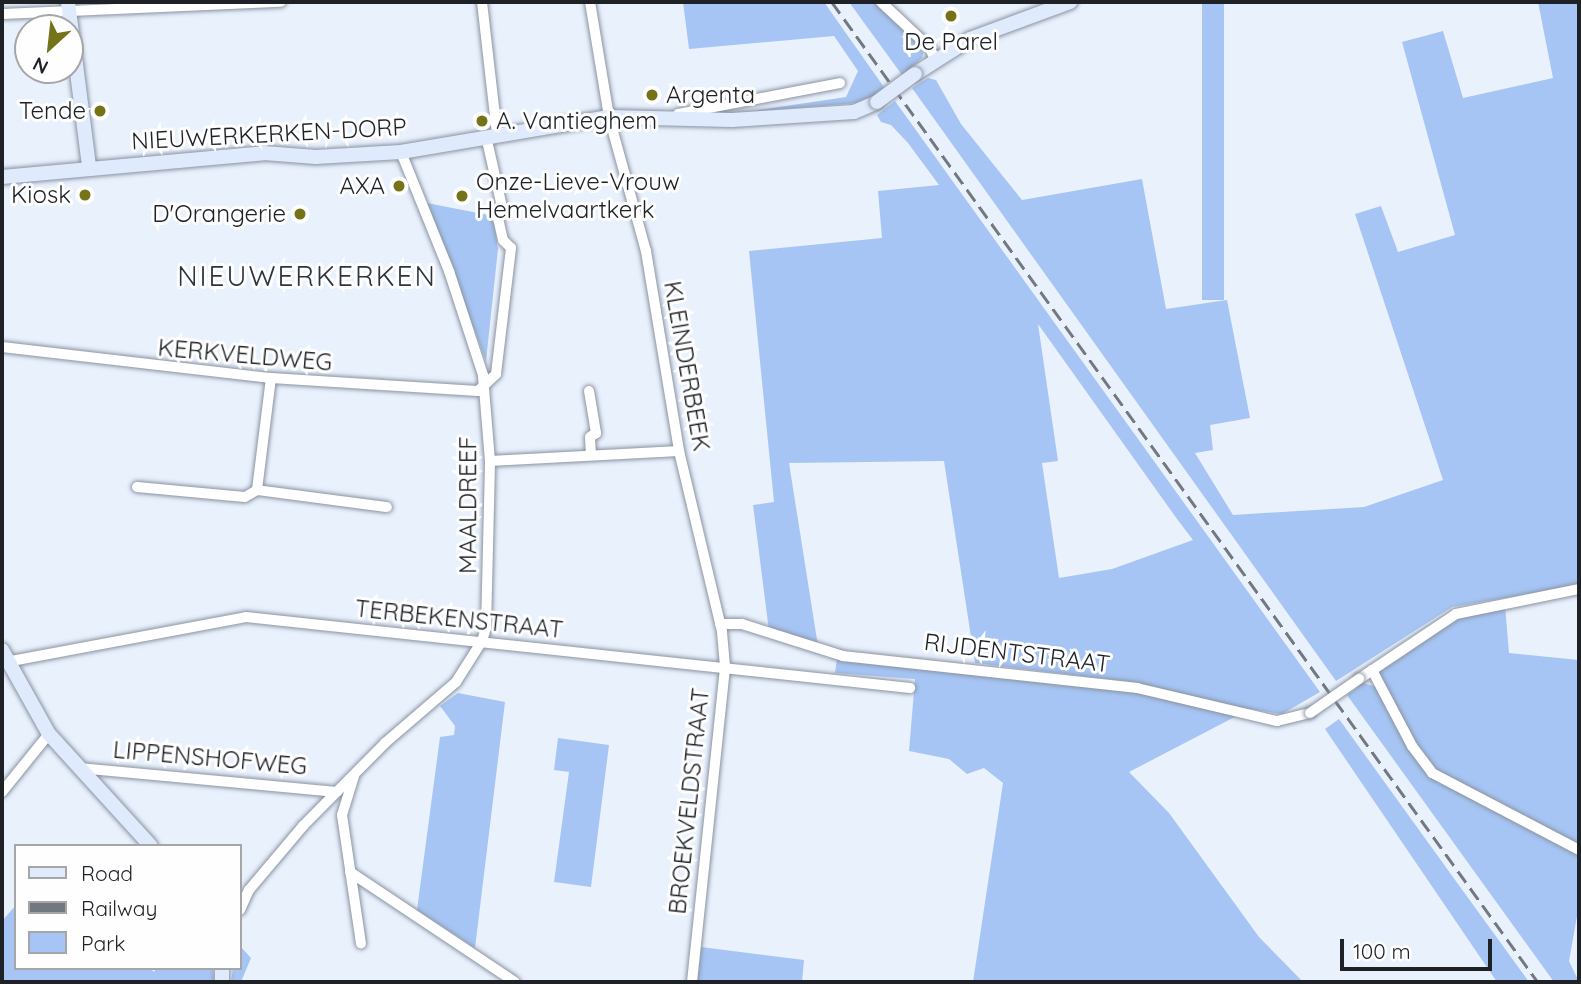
<!DOCTYPE html>
<style>
body{margin:0}
#map{position:relative;width:1581px;height:984px;overflow:hidden;background:#e9f1fd;font-family:Quicksand,sans-serif}
div>[style]{position:absolute}
[style*='--x']{left:calc(var(--x)*1px);top:calc(var(--y)*1px);width:calc(var(--w)*1px);rotate:calc(var(--a)*1deg)}
.green>*{inset:0;background:#a6c5f4;transform-origin:0 0}
.roads{filter:drop-shadow(0 0 2px #8a93a1) drop-shadow(0 0 2px #8a93a1)}
.street>*{height:10px;margin:-5px;padding:0 5px;transform-origin:5px;border-radius:5px;background:#fff}
.secondary>*{height:14px;margin:-7px;padding:0 7px;transform-origin:7px;border-radius:7px;background:#dfebfc}
.rail>*{height:2.5px;margin-top:-1.25px;transform-origin:0;background:repeating-linear-gradient(90deg,#72787f 0 14px,transparent 0 21px)}
.bridges{filter:drop-shadow(0 0 2px #8a93a1) drop-shadow(0 0 2px #8a93a1)}
.street-bridge>*{height:10px;margin:-5px;padding:0 5px;transform-origin:5px;border-radius:5px;background:#fff}
.secondary-bridge>*{height:14px;margin:-7px;padding:0 7px;transform-origin:7px;border-radius:7px;background:#dfebfc}
.dots>*{width:19px;height:19px;translate:-50% -50%;box-sizing:border-box;border:4px solid #fefefe;border-radius:50%}
span{translate:-50% -50%;white-space:nowrap;text-align:center;line-height:1.15;-webkit-text-stroke:6px #fefefe;paint-order:stroke}
.poi-label{font-size:24px;color:#1e2227}
.left{translate:0 -50%;text-align:left}
.right{translate:-100% -50%;text-align:right}
.street-label{font-size:24px;color:#1e2227}
.quarter-label{font-size:28px;color:#2d3440;letter-spacing:2px}
.frame{position:absolute;inset:0;border:4px solid #1e2227;pointer-events:none}
.legend{position:absolute;left:14px;top:844px;width:228px;height:126px;box-sizing:border-box;background:#fefefe;border:2px solid #a4a6a8;margin:0;padding:9px 12px;list-style:none;font-size:21px;color:#1e2227}
.legend li{display:flex;align-items:center;gap:14px;height:35px}
.legend b{width:35px;border:2px solid #a4a6a8}
.north{position:absolute;left:14px;top:14px;width:70px;height:70px;box-sizing:border-box;background:#fefefe;border:2px solid #a4a6a8;border-radius:50%;rotate:207deg;font-size:19px;font-weight:700;line-height:28px;text-align:center;color:#1e2227}
.north::after{content:'';display:block;margin:auto;width:24px;height:32px;background:#757317;clip-path:polygon(50% 0,100% 100%,50% 72%,0 100%)}
.scale{position:absolute;left:1340px;top:939px;width:152px;height:32px;box-sizing:border-box;border:4px solid #1e2227;border-top:0;padding-left:9px;font-size:21px;line-height:24px;white-space:nowrap;color:#1e2227;-webkit-text-stroke:5px #fefefe;paint-order:stroke}
</style>
<div id="map">
<div class="green">
<i style="clip-path:polygon(683px 2px,824px 2px,886px 90px,856px 103px,746px 112px,846px 97px,858px 71px,834px 36px,689px 49px)"></i>
<i style="clip-path:polygon(849px 2px,876px 2px,924px 50px,922px 58px,902px 75px)"></i>
<i style="left:1202px;top:2px;width:22px;height:298px"></i>
<i style="clip-path:polygon(1538px 2px,1579px 2px,1579px 585px,1452px 607px,1336px 681px,912px 88px,928px 78px,936px 80px,961px 124px,1022px 200px,1142px 179px,1166px 309px,1227px 300px,1250px 418px,1210px 425px,1213px 450px,1195px 453px,1233px 515px,1364px 507px,1443px 480px,1355px 214px,1381px 206px,1398px 252px,1455px 235px,1402px 42px,1443px 31px,1463px 98px,1553px 78px)"></i>
<i style="clip-path:polygon(evenodd,895px 101px,1320px 692px,1282px 714px,1250px 709px,1129px 772px,1169px 813px,1259px 937px,1303px 982px,973px 982px,1003px 783px,984px 768px,967px 774px,949px 759px,909px 751px,915px 679px,835px 673px,837px 658px,1139px 692px,1139px 683px,975px 663px,944px 461px,789px 463px,818px 646px,769px 631px,753px 505px,774px 502px,749px 251px,882px 238px,878px 191px,939px 185px,908px 143px,891px 125px,881px 122px,877px 115px,895px 101px,1038px 324px,1177px 519px,1193px 540px,1112px 569px,1059px 578px,1042px 463px,1058px 461px,1038px 324px)"></i>
<i style="clip-path:polygon(427px 203px,493px 216px,498px 249px,486px 361px)"></i>
<i style="clip-path:polygon(1505px 605px,1509px 653px,1579px 660px,1579px 846px,1442px 776px,1414px 741px,1378px 675px,1379px 669px,1459px 615px)"></i>
<i style="clip-path:polygon(1363px 683px,1377px 687px,1438px 781px,1579px 854px,1579px 905px,1569px 961px,1579px 982px,1554px 982px,1347px 695px)"></i>
<i style="clip-path:polygon(458px 693px,505px 702px,475px 948px,417px 910px,440px 737px,454px 735px,455px 726px,440px 706px)"></i>
<i style="clip-path:polygon(1339px 719px,1458px 884px,1529px 982px,1497px 982px,1325px 729px)"></i>
<i style="clip-path:polygon(558px 738px,609px 745px,591px 887px,554px 882px,569px 772px,554px 770px)"></i>
<i style="clip-path:polygon(16px 905px,16px 968px,150px 968px,154px 972px,156px 968px,213px 968px,214px 982px,4px 982px,2px 921px)"></i>
<i style="clip-path:polygon(240px 946px,251px 958px,241px 982px,231px 982px,233px 968px,240px 968px)"></i>
<i style="clip-path:polygon(701px 947px,804px 960px,802px 982px,697px 982px)"></i>
</div>
<div class="roads">
<div class="street">
<i style="--x:482;--y:2;--w:133;--a:83.5"></i>
<i style="--x:590;--y:2;--w:117;--a:80.6"></i>
<i style="--x:609;--y:117;--w:139;--a:74.6"></i>
<i style="--x:646;--y:251;--w:203;--a:80.6"></i>
<i style="--x:679;--y:451;--w:186;--a:76.6"></i>
<i style="--x:722;--y:632;--w:36;--a:85"></i>
<i style="--x:725;--y:668;--w:316;--a:96"></i>
<i style="--x:881;--y:2;--w:67;--a:43.2"></i>
<i style="--x:930;--y:48;--w:13;--a:67"></i>
<i style="--x:2;--y:14;--w:279;--a:-2.5"></i>
<i style="--x:678;--y:114;--w:165;--a:-10.8"></i>
<i style="--x:2;--y:347;--w:271;--a:6.6"></i>
<i style="--x:271;--y:378;--w:207;--a:3.6"></i>
<i style="--x:478;--y:391;--w:25;--a:-43"></i>
<i style="--x:496;--y:374;--w:127;--a:-83.2"></i>
<i style="--x:511;--y:248;--w:11;--a:-135"></i>
<i style="--x:503;--y:240;--w:23;--a:-103"></i>
<i style="--x:498;--y:218;--w:12;--a:-70"></i>
<i style="--x:502;--y:207;--w:73;--a:-102.7"></i>
<i style="--x:589;--y:391;--w:43;--a:80.5"></i>
<i style="--x:596;--y:433;--w:7;--a:146"></i>
<i style="--x:590;--y:437;--w:17;--a:87"></i>
<i style="--x:490;--y:461;--w:189;--a:-3"></i>
<i style="--x:137;--y:487;--w:108;--a:5.3"></i>
<i style="--x:245;--y:497;--w:14;--a:-30"></i>
<i style="--x:257;--y:490;--w:113;--a:-82.9"></i>
<i style="--x:257;--y:490;--w:131;--a:7.5"></i>
<i style="--x:720;--y:624;--w:22;--a:0"></i>
<i style="--x:742;--y:624;--w:106;--a:17.6"></i>
<i style="--x:843;--y:656;--w:296;--a:6.2"></i>
<i style="--x:1137;--y:688;--w:144;--a:13.3"></i>
<i style="--x:1277;--y:721;--w:34;--a:-14"></i>
<i style="--x:6;--y:662;--w:244;--a:-10.6"></i>
<i style="--x:246;--y:617;--w:668;--a:6.1"></i>
<i style="--x:1372;--y:670;--w:86;--a:62.2"></i>
<i style="--x:1412;--y:746;--w:34;--a:53"></i>
<i style="--x:1432;--y:773;--w:166;--a:27.6"></i>
<i style="--x:1359;--y:679;--w:117;--a:-33.8"></i>
<i style="--x:1456;--y:614;--w:126;--a:-11.5"></i>
<i style="--x:79;--y:768;--w:259;--a:5.3"></i>
<i style="--x:354;--y:776;--w:41;--a:107.1"></i>
<i style="--x:342;--y:815;--w:130;--a:81.6"></i>
<i style="--x:2;--y:792;--w:75;--a:-51"></i>
<i style="--x:350;--y:872;--w:198;--a:33.7"></i>
<i style="--x:240;--y:910;--w:22;--a:-66"></i>
<i style="--x:249;--y:890;--w:84;--a:-49.8"></i>
<i style="--x:303;--y:826;--w:117;--a:-45.3"></i>
<i style="--x:385;--y:743;--w:94;--a:-40.7"></i>
<i style="--x:456;--y:682;--w:49;--a:-57.6"></i>
<i style="--x:482;--y:641;--w:14;--a:-73"></i>
<i style="--x:486;--y:628;--w:167;--a:-88.6"></i>
<i style="--x:490;--y:461;--w:86;--a:-94.7"></i>
<i style="--x:483;--y:375;--w:109;--a:-108.1"></i>
<i style="--x:449;--y:271;--w:128;--a:-112"></i>
</div>
<div class="secondary">
<i style="--x:68;--y:2;--w:166;--a:82.7"></i>
<i style="--x:915;--y:74;--w:65;--a:-32.5"></i>
<i style="--x:970;--y:39;--w:107;--a:-20.3"></i>
<i style="--x:2;--y:177;--w:263;--a:-5.2"></i>
<i style="--x:264;--y:153;--w:52;--a:4.4"></i>
<i style="--x:316;--y:157;--w:85;--a:-3.4"></i>
<i style="--x:401;--y:152;--w:211;--a:-9.6"></i>
<i style="--x:609;--y:117;--w:123;--a:1.4"></i>
<i style="--x:732;--y:120;--w:122;--a:-3.8"></i>
<i style="--x:854;--y:112;--w:25;--a:-23"></i>
<i style="--x:2;--y:650;--w:96;--a:60.8"></i>
<i style="--x:49;--y:734;--w:151;--a:47.7"></i>
<i style="--x:222;--y:982;--w:14;--a:-90"></i>
</div>
</div>
<div class="rail">
<i style="--x:832;--y:2;--w:1208;--a:54.23"></i>
</div>
<div class="bridges">
<div class="street-bridge">
<i style="--x:1310;--y:713;--w:60;--a:-34.8"></i>
</div>
<div class="secondary-bridge">
<i style="--x:877;--y:102;--w:47;--a:-36.4"></i>
</div>
</div>
<div class="dots">
<i style="left:951px;top:16px;background:#757317"></i>
<i style="left:652px;top:95px;background:#757317"></i>
<i style="left:100px;top:111px;background:#757317"></i>
<i style="left:482px;top:121px;background:#757317"></i>
<i style="left:399px;top:186px;background:#757317"></i>
<i style="left:85px;top:195px;background:#757317"></i>
<i style="left:462px;top:196px;background:#757317"></i>
<i style="left:300px;top:214px;background:#757317"></i>
</div>
<div class="poi-label">
<span style="left:951px;top:42px">De Parel</span>
<span class="left" style="left:666px;top:95px">Argenta</span>
<span class="right" style="left:86px;top:111px">Tende</span>
<span class="left" style="left:496px;top:121px">A. Vantieghem</span>
<span class="left" style="left:476px;top:196px">Onze-Lieve-Vrouw<br>Hemelvaartkerk</span>
<span class="right" style="left:385px;top:186px">AXA</span>
<span class="right" style="left:71px;top:195px">Kiosk</span>
<span class="right" style="left:286px;top:214px">D'Orangerie</span>
</div>
<div class="street-label">
<span style="left:269px;top:134px;rotate:-3deg">NIEUWERKERKEN-DORP</span>
<span style="left:245px;top:355px;rotate:5deg">KERKVELDWEG</span>
<span style="left:687px;top:366px;rotate:80deg">KLEINDERBEEK</span>
<span style="left:468px;top:505px;rotate:-90deg">MAALDREEF</span>
<span style="left:459px;top:619px;rotate:6deg">TERBEKENSTRAAT</span>
<span style="left:1017px;top:653px;rotate:7deg">RIJDENTSTRAAT</span>
<span style="left:210px;top:758px;rotate:5deg">LIPPENSHOFWEG</span>
<span style="left:689px;top:801px;rotate:-84deg">BROEKVELDSTRAAT</span>
</div>
<div class="quarter-label">
<span style="left:307px;top:276px">NIEUWERKERKEN</span>
</div>
<div class="frame"></div>
<ul class="legend">
<li><b style="height:9px;background:#dfebfc"></b>Road</li>
<li><b style="height:9px;background:#72787f"></b>Railway</li>
<li><b style="height:19px;background:#a6c5f4"></b>Park</li>
</ul>
<div class="north">N</div>
<div class="scale">100 m</div>
</div>
